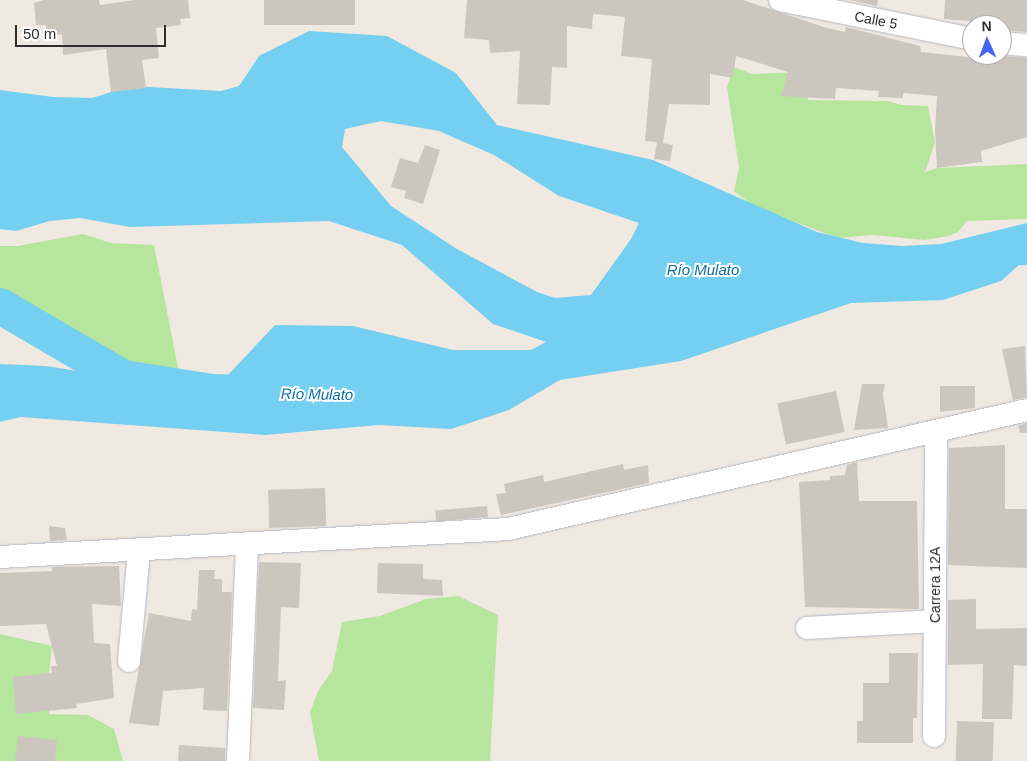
<!DOCTYPE html>
<meta charset="utf-8">
<style>
body{margin:0}
#map{position:relative;width:1027px;height:761px;overflow:hidden;background:#efe9e1;font-family:Arial,sans-serif}
div>[style]{position:absolute}
[style*='--x']{left:calc(var(--x)*1px);top:calc(var(--y)*1px);width:calc(var(--w)*1px);rotate:calc(var(--a)*1deg)}
.green>*{inset:0;background:#b6e59e}
.water>*{inset:0;background:#75cff0}
.river>*{height:36px;margin:-18px;padding:0 18px;transform-origin:18px;border-radius:18px;background:#75cff0}
.building>*{inset:0;background:#cbc7bf;transform-origin:0 0}
.roads{filter:drop-shadow(0 0 1px #b4b7c1) drop-shadow(0 0 1px #b4b7c1)}
.minor>*{height:22px;margin:-11px;padding:0 11px;transform-origin:11px;border-radius:11px;background:#fff}
span{translate:-50% -50%;white-space:nowrap;text-align:center;line-height:1.15;-webkit-text-stroke:4px #fff;paint-order:stroke}
.street-label{font-size:14px;color:#2e2e2e}
.water-label{font-size:15px;color:#0d6fa3;font-style:italic}
.north{position:absolute;left:962px;top:15px;width:50px;height:50px;box-sizing:border-box;background:#fff;border:1px solid #ababab;border-radius:50%;rotate:358deg;font-size:14px;font-weight:700;line-height:20px;text-align:center;color:#2e2e2e}
.north::after{content:'';display:block;margin:auto;width:18px;height:22px;background:#4264fb;clip-path:polygon(50% 0,100% 100%,50% 72%,0 100%)}
.scale{position:absolute;left:15px;top:25px;width:151px;height:22px;box-sizing:border-box;border:2px solid #2e2e2e;border-top:0;padding-left:6px;font-size:15px;line-height:18px;white-space:nowrap;color:#2e2e2e;-webkit-text-stroke:4px #fff;paint-order:stroke}
</style>
<div id="map">
<div class="green">
<i style="clip-path:polygon(734px 67px,752px 74px,804px 72px,808px 100px,889px 101px,901px 105px,928px 106px,935px 142px,925px 172px,937px 168px,1027px 164px,1027px 219px,967px 221px,958px 232px,949px 236px,924px 240px,873px 235px,838px 238px,755px 207px,734px 191px,739px 168px,727px 87px)"></i>
<i style="clip-path:polygon(83px 234px,111px 243px,154px 245px,182px 388px,123px 378px,0 318px,0 246px,18px 246px)"></i>
<i style="clip-path:polygon(458px 596px,498px 615px,490px 761px,319px 761px,310px 712px,318px 691px,332px 671px,342px 622px,380px 616px,426px 599px)"></i>
<i style="clip-path:polygon(0 634px,52px 646px,48px 682px,49px 714px,88px 715px,114px 729px,123px 761px,0 761px)"></i>
</div>
<div class="water">
<i style="clip-path:polygon(evenodd,309px 31px,387px 36px,456px 73px,497px 125px,653px 160px,817px 232px,863px 243px,902px 246px,941px 244px,1027px 223px,1027px 265px,1019px 265px,1001px 281px,943px 300px,851px 303px,681px 361px,560px 380px,509px 410px,451px 429px,379px 425px,265px 435px,20px 417px,0 422px,0 364px,46px 366px,212px 392px,275px 325px,353px 326px,453px 350px,531px 350px,546px 342px,493px 324px,402px 245px,329px 221px,130px 227px,80px 218px,50px 221px,16px 231px,0 229px,0 90px,53px 97px,92px 98px,131px 86px,221px 91px,239px 86px,259px 56px,309px 31px,381px 121px,439px 131px,494px 155px,559px 196px,639px 223px,631px 239px,591px 295px,555px 298px,537px 292px,457px 249px,391px 206px,342px 147px,345px 129px,381px 121px)"></i>
</div>
<div class="river">
<i style="--x:0;--y:306;--w:143;--a:30.3"></i>
<i style="--x:123;--y:378;--w:90;--a:8.9"></i>
<i style="--x:212;--y:392;--w:46;--a:1.2"></i>
</div>
<div class="building">
<i style="clip-path:polygon(44px 0,99px 0,100px 5px,135px 0,188px 0,190px 18px,180px 19px,181px 25px,156px 28px,159px 58px,142px 60px,146px 88px,111px 92px,106px 49px,63px 55px,62px 34px,48px 37px,46px 25px,36px 25px,34px 3px)"></i>
<i style="left:264px;top:0;width:91px;height:25px"></i>
<i style="clip-path:polygon(467px 0,743px 0,827px 28px,845px 32px,846px 27px,920px 46px,921px 52px,995px 60px,1002px 56px,1027px 58px,1027px 137px,981px 151px,982px 162px,937px 168px,935px 129px,937px 96px,903px 93px,903px 98px,878px 97px,879px 91px,836px 88px,835px 99px,781px 96px,788px 72px,736px 56px,733px 78px,710px 74px,710px 105px,669px 104px,663px 143px,657px 142px,673px 145px,670px 161px,654px 159px,657px 142px,645px 141px,652px 59px,621px 56px,625px 17px,593px 14px,592px 29px,567px 26px,567px 68px,552px 67px,550px 105px,517px 104px,520px 51px,490px 53px,489px 40px,464px 38px)"></i>
<i style="clip-path:polygon(850px 0,878px 0,877px 6px)"></i>
<i style="clip-path:polygon(945px 0,1027px 0,1027px 32px,1002px 30px,1002px 25px,984px 25px,984px 22px,944px 19px)"></i>
<i style="clip-path:polygon(425px 145px,440px 150px,423px 204px,404px 198px,406px 191px,391px 187px,400px 158px,418px 163px)"></i>
<i style="clip-path:polygon(1025px 346px,1027px 397px,1013px 400px,1002px 349px)"></i>
<i style="clip-path:polygon(862px 384px,885px 384px,883px 394px,888px 428px,854px 430px)"></i>
<i style="clip-path:polygon(940px 386px,975px 386px,975px 408px,940px 412px)"></i>
<i style="left:836px;top:391px;width:42px;height:60px;rotate:78deg"></i>
<i style="clip-path:polygon(1027px 423px,1027px 433px,1020px 433px,1018px 426px)"></i>
<i style="clip-path:polygon(1005px 445px,1005px 509px,1027px 509px,1027px 568px,948px 565px,949px 448px)"></i>
<i style="clip-path:polygon(857px 462px,859px 501px,917px 501px,919px 609px,805px 607px,799px 482px,830px 480px,830px 476px,845px 475px,847px 465px)"></i>
<i style="clip-path:polygon(623px 464px,624px 470px,648px 465px,649px 483px,501px 515px,496px 494px,506px 493px,504px 484px,543px 475px,544px 482px)"></i>
<i style="left:325px;top:488px;width:38px;height:57px;rotate:88deg"></i>
<i style="left:487px;top:506px;width:11px;height:52px;rotate:85deg"></i>
<i style="clip-path:polygon(49px 526px,65px 528px,67px 540px,50px 541px)"></i>
<i style="clip-path:polygon(259px 562px,301px 563px,299px 608px,281px 607px,278px 681px,286px 680px,284px 710px,253px 708px)"></i>
<i style="clip-path:polygon(378px 563px,423px 564px,423px 579px,442px 580px,443px 596px,377px 593px)"></i>
<i style="clip-path:polygon(119px 566px,121px 606px,92px 604px,94px 643px,110px 644px,114px 698px,76px 704px,77px 708px,16px 714px,13px 677px,52px 673px,51px 666px,57px 666px,46px 624px,0 626px,0 573px,52px 571px,52px 567px)"></i>
<i style="clip-path:polygon(199px 570px,215px 570px,214px 579px,222px 579px,222px 592px,232px 592px,227px 711px,203px 710px,204px 688px,163px 691px,159px 726px,129px 723px,149px 613px,191px 621px,192px 609px,197px 610px)"></i>
<i style="clip-path:polygon(976px 599px,976px 629px,1027px 628px,1027px 666px,1014px 665px,1012px 719px,982px 719px,983px 664px,948px 665px,948px 600px)"></i>
<i style="clip-path:polygon(889px 653px,918px 653px,917px 718px,913px 718px,913px 743px,857px 743px,857px 721px,863px 721px,863px 683px,889px 683px)"></i>
<i style="left:957px;top:721px;width:37px;height:40px;rotate:2deg"></i>
<i style="clip-path:polygon(18px 736px,57px 740px,55px 761px,15px 761px)"></i>
<i style="clip-path:polygon(179px 745px,225px 748px,225px 761px,178px 761px)"></i>
</div>
<div class="roads">
<div class="minor">
<i style="--x:780;--y:0;--w:196;--a:11.5"></i>
<i style="--x:1002;--y:43;--w:25;--a:5"></i>
<i style="--x:0;--y:557;--w:509;--a:-3.15"></i>
<i style="--x:508;--y:529;--w:532;--a:-12.91"></i>
<i style="--x:807;--y:628;--w:128;--a:-3.1"></i>
<i style="--x:129;--y:661;--w:110;--a:-84.8"></i>
<i style="--x:934;--y:736;--w:303;--a:-89.6"></i>
<i style="--x:238;--y:761;--w:216;--a:-87.6"></i>
</div>
</div>
<div class="street-label">
<span style="left:876px;top:20px;rotate:11deg">Calle 5</span>
<span style="left:935px;top:585px;rotate:-90deg">Carrera 12A</span>
</div>
<div class="water-label">
<span style="left:703px;top:270px">Río Mulato</span>
<span style="left:317px;top:394px;rotate:1deg">Río Mulato</span>
</div>
<div class="north">N</div>
<div class="scale">50 m</div>
</div>
